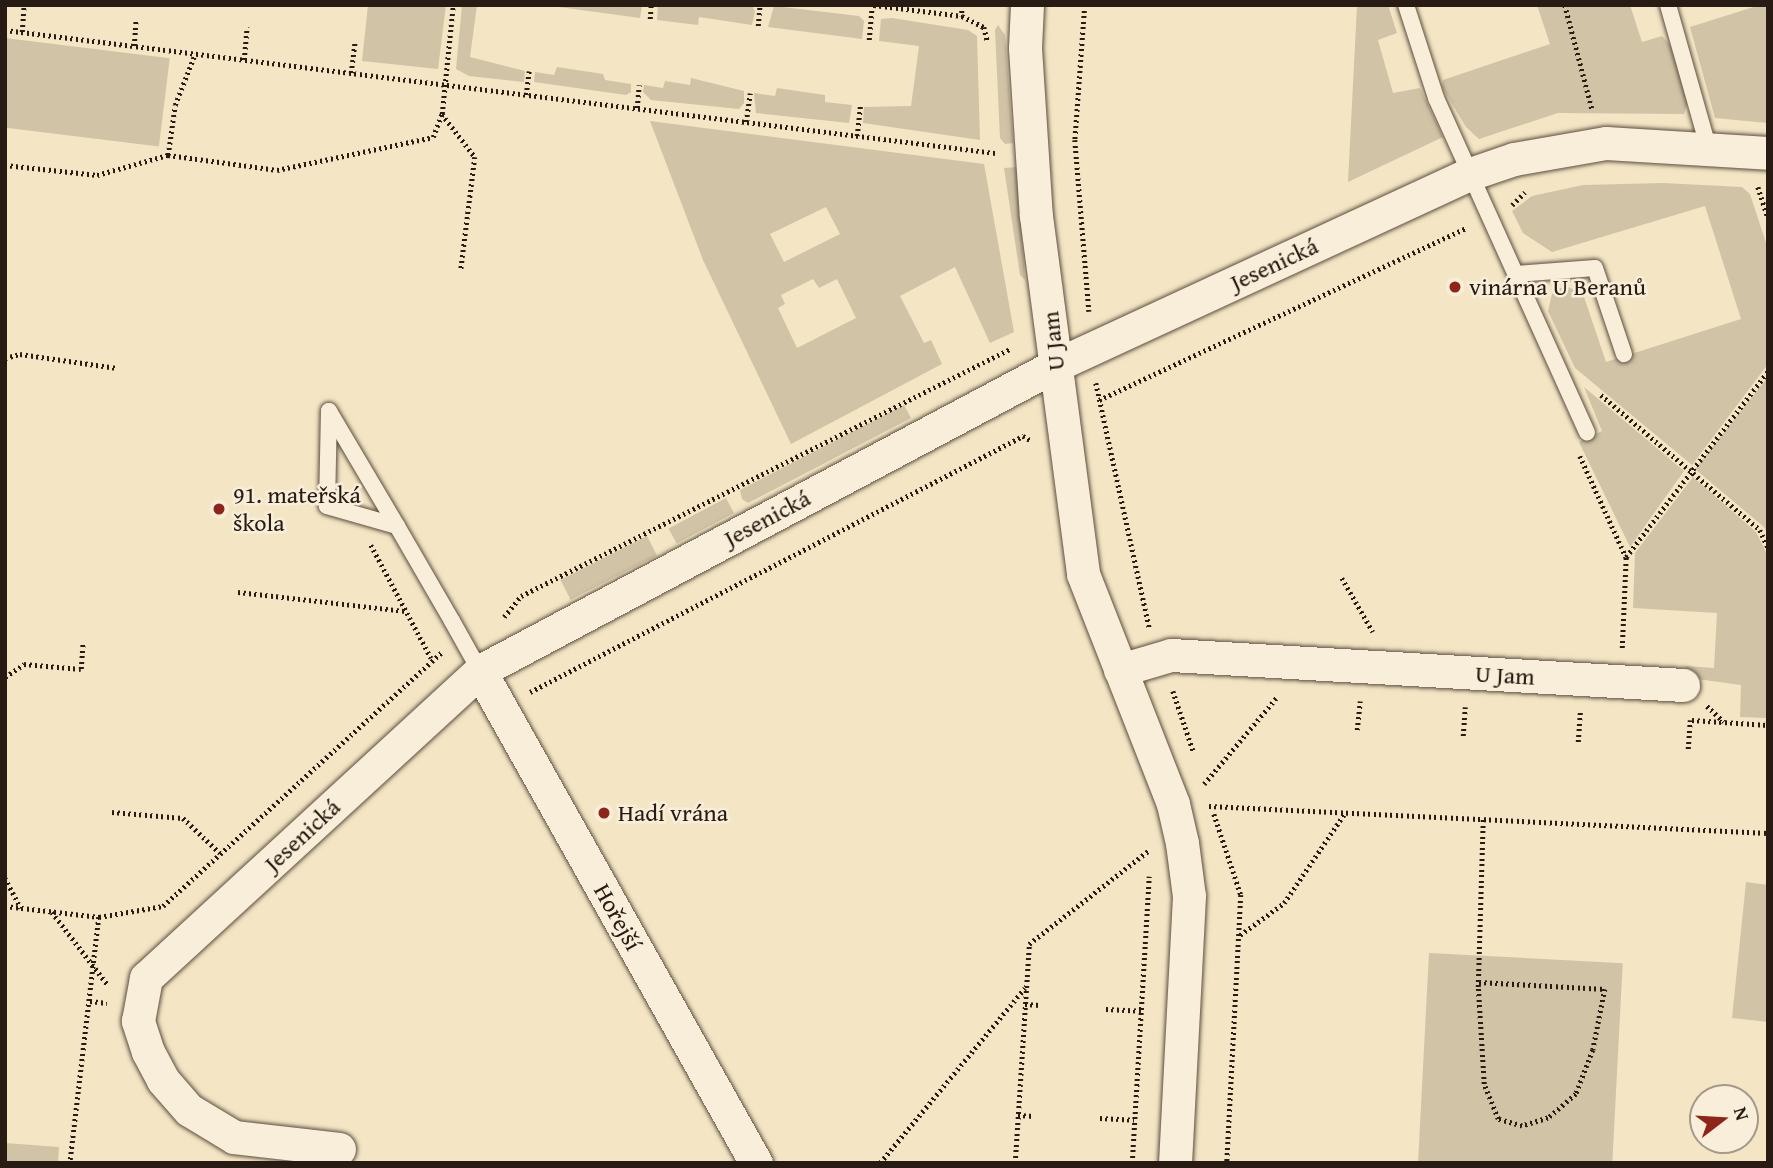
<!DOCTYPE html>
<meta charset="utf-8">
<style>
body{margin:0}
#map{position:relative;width:1773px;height:1168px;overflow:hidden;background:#f4e5c4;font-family:"Gentium Book Plus",serif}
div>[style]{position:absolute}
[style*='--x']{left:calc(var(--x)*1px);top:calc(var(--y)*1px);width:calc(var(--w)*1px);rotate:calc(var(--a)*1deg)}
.green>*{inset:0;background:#d1c3a6;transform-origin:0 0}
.path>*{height:4.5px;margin-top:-2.25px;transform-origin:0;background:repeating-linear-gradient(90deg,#281b13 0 2px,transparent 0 5.5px)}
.roads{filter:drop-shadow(0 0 2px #5b4e3f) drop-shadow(0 0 2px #5b4e3f)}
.service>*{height:16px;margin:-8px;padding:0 8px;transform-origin:8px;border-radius:8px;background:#f8eed9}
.minor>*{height:33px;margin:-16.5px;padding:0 16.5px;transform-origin:16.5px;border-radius:16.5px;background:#f8eed9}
.dots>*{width:19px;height:19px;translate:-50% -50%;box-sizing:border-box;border:4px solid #f8eed9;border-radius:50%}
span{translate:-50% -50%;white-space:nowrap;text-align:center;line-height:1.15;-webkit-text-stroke:5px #f8eed9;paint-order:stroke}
.street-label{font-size:24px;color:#281b13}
.poi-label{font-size:24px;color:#281b13}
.left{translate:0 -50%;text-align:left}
.frame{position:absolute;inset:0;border:7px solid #281b13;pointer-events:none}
.north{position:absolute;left:1689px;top:1084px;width:70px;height:70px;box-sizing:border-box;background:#f8eed9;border:2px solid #a59a8a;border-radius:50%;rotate:73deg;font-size:19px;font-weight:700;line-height:28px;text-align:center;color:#281b13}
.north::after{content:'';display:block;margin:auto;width:24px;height:32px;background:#8f2418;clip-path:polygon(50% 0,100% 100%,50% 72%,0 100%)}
</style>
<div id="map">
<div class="green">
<i style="clip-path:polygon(368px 5px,446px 5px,438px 69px,362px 61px)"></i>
<i style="clip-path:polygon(462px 5px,477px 5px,470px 57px,525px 71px,524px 82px,469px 76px,456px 69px)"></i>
<i style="clip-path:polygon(544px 5px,642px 5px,640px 18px)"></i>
<i style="clip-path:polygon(658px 5px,752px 5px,755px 12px,752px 25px,699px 17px,698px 25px,657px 20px)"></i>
<i style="clip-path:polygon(1357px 5px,1388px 5px,1397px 33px,1378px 40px,1393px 93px,1420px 88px,1443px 137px,1348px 182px)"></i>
<i style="clip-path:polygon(1537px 5px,1630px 5px,1642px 42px,1662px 36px,1670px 45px,1689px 97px,1684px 114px,1558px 113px,1479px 139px,1466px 127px,1442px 87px,1443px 80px,1550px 44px)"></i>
<i style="clip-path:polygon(1760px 5px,1768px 5px,1768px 123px,1715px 118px,1690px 27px)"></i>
<i style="clip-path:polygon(774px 6px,859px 16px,864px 21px,862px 39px,768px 27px)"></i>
<i style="clip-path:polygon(892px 18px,968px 30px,977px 36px,980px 140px,863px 123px,864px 107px,911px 106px,919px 46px,879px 41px,881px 19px)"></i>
<i style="clip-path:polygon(998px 25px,1005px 35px,1013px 143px,1005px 144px,1000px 138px,995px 30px)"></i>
<i style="left:5px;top:38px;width:166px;height:89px;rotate:7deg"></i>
<i style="clip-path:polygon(557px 67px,603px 74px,605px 80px,631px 84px,631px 92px,626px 95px,534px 82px,535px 72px,554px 75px)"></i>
<i style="clip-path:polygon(691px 78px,744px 91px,744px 103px,739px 109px,651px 100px,643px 92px,644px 85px,663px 88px,665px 81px,690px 85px)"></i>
<i style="clip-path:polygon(777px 88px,825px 95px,825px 102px,852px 105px,849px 123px,756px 113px,754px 93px,775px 96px)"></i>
<i style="clip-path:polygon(evenodd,650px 121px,984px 164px,1014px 332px,990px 343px,955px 267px,900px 296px,924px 343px,931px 340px,942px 364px,791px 444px,703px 260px,650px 121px,826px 207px,840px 234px,784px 262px,770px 234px,826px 207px,650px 121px,813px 279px,819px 288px,837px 279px,856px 318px,797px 348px,778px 308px,785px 304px,781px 295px,813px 279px)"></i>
<i style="clip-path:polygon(1017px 167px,1025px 280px,1020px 275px,1004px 168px)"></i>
<i style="clip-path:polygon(1663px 183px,1742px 187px,1750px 194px,1768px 249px,1768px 364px,1692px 465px,1575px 368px,1548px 311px,1552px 294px,1558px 289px,1566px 286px,1583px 294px,1606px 362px,1741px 319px,1705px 206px,1552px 252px,1523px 233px,1512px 211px,1532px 196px,1583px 185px)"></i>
<i style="clip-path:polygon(1768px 377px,1768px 535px,1764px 527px,1695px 469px)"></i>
<i style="clip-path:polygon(1584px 387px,1684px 471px,1630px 547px,1579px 442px,1602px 431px)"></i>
<i style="clip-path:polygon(904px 405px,911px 418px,748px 503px,742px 499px,740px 490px)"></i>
<i style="clip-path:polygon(1693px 477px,1756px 532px,1768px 556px,1768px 718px,1740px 717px,1741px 685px,1697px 679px,1687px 672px,1685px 666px,1714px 668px,1717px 613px,1633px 608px,1635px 553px)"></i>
<i style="left:726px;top:498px;width:17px;height:65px;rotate:62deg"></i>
<i style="left:647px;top:536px;width:22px;height:97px;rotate:63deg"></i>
<i style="clip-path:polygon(1746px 882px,1768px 885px,1768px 1022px,1732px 1018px)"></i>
<i style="left:1429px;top:953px;width:194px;height:210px;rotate:3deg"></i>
<i style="clip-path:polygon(5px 1143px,59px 1147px,58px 1163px,5px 1163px)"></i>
</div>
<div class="path">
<i style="--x:874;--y:5;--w:89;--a:7.1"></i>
<i style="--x:962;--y:5;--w:11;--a:90"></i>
<i style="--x:962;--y:16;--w:25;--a:27"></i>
<i style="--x:984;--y:27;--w:16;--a:76"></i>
<i style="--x:1085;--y:5;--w:135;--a:94.2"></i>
<i style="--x:1075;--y:140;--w:172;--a:85.3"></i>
<i style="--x:1565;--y:5;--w:107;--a:75.4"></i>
<i style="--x:650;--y:19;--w:14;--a:-86"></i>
<i style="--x:758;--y:26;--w:21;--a:-85"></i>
<i style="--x:5;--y:30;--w:999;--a:7.08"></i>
<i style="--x:22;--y:32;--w:26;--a:-86"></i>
<i style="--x:869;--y:40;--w:35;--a:-85"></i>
<i style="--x:134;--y:46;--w:26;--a:-86"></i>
<i style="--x:244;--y:60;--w:33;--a:-85"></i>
<i style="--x:351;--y:73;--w:32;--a:-83"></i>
<i style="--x:526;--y:95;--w:24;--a:-83"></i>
<i style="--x:637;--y:108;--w:23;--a:-85"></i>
<i style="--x:442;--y:114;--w:110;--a:-84.2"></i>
<i style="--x:746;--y:122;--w:29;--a:-82"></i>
<i style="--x:857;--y:136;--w:30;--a:-84"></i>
<i style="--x:168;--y:155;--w:50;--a:-82"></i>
<i style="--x:175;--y:105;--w:55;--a:-68.6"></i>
<i style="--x:5;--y:165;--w:93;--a:6.2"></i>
<i style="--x:97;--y:175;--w:74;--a:-15.7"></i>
<i style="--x:168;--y:155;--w:110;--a:7.8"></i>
<i style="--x:277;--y:170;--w:159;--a:-11.9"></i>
<i style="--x:433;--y:137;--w:25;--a:-69"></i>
<i style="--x:442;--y:114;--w:54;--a:52.5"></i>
<i style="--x:475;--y:157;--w:114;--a:97.1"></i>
<i style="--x:1758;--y:187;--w:32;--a:72"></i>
<i style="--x:1512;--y:205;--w:18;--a:-45"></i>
<i style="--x:5;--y:358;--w:16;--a:-15"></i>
<i style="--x:20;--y:354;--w:98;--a:8.2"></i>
<i style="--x:1096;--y:383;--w:250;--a:77.7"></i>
<i style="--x:1601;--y:395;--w:209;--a:40.3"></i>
<i style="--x:1760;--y:530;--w:19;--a:65"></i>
<i style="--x:1099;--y:400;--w:406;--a:-25.1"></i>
<i style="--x:1580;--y:456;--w:111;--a:65.5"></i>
<i style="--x:371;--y:545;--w:128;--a:62"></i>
<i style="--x:1342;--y:578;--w:62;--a:60.1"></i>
<i style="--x:238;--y:592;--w:169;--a:6.5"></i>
<i style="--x:504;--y:617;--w:27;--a:-51"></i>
<i style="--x:521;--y:596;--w:548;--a:-26.8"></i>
<i style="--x:1622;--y:648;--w:91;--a:-87.5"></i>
<i style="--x:1626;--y:557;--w:234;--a:-52.6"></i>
<i style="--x:5;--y:677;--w:23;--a:-34"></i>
<i style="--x:24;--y:664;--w:57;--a:5"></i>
<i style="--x:81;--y:669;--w:26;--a:-86"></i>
<i style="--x:1173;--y:691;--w:65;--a:71.3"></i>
<i style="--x:530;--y:692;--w:556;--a:-27.44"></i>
<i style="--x:1023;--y:436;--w:10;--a:29"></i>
<i style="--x:1707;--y:706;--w:23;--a:43"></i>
<i style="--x:1692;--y:720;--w:76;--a:3.8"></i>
<i style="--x:1357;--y:730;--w:29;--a:-84"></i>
<i style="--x:1463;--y:736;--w:29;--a:-86"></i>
<i style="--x:1578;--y:742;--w:30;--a:-86"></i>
<i style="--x:1688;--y:749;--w:29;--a:-86"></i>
<i style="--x:1204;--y:784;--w:114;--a:-50"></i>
<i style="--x:1209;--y:806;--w:560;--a:2.77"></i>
<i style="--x:112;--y:812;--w:71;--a:4.8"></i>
<i style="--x:183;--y:818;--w:51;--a:43.4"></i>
<i style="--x:1214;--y:814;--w:85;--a:71.6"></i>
<i style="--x:1241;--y:895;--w:268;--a:93"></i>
<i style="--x:5;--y:878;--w:34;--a:62"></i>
<i style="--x:5;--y:906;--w:95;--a:6.7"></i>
<i style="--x:99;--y:917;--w:248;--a:96.7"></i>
<i style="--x:52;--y:912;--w:92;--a:52.5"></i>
<i style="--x:99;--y:917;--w:65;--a:-9.8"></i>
<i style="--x:163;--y:906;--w:377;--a:-42.3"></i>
<i style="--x:1240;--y:935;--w:54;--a:-36"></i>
<i style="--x:1284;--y:903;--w:109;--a:-55.9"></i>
<i style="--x:1479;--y:982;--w:126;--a:3.2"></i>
<i style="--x:1605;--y:989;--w:62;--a:101.1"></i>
<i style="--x:1593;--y:1050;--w:47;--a:111.1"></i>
<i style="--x:1576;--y:1094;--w:37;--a:139"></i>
<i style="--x:1548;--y:1118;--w:27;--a:163"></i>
<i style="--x:1522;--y:1126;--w:25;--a:-164"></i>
<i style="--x:1498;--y:1119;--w:38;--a:-112"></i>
<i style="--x:1484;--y:1084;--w:97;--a:-93.5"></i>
<i style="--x:1478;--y:987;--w:168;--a:-88.3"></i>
<i style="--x:90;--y:1001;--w:17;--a:7"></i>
<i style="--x:1025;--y:1004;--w:15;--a:4"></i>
<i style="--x:1106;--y:1009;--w:35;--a:3"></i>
<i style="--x:1018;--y:1115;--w:16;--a:4"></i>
<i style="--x:1100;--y:1118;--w:34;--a:3"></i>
<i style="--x:880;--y:1163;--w:227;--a:-50.4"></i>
<i style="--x:1015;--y:1163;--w:219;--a:-86.3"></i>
<i style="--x:1029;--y:944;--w:151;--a:-38"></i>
<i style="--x:1132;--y:1163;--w:287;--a:-86.6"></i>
</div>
<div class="roads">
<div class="service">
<i style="--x:1406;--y:5;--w:98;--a:72.1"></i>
<i style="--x:1436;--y:98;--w:367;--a:65.7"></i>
<i style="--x:1668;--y:5;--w:147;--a:74.2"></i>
<i style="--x:1516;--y:274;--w:79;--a:-4.3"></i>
<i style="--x:1595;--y:268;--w:91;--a:71.4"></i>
<i style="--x:397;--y:526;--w:73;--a:-164.1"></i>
<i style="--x:327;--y:506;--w:95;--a:-88.8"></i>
<i style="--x:329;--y:411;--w:134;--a:59.4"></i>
<i style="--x:397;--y:526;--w:110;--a:59.9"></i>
<i style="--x:452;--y:621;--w:57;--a:60.8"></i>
</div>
<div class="minor">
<i style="--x:1027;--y:5;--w:43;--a:92.7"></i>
<i style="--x:1025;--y:48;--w:168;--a:86.3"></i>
<i style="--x:1036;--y:216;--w:361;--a:82.5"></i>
<i style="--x:1083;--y:574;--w:247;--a:68.6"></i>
<i style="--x:1173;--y:804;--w:40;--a:77"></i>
<i style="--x:1182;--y:843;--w:53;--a:82.5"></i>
<i style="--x:1189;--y:896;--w:267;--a:93"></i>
<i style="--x:1120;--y:670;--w:53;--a:-16.4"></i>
<i style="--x:1171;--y:655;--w:513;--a:3.35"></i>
<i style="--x:480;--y:671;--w:564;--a:60.71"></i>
<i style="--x:339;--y:1149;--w:106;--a:-173.5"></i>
<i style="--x:234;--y:1137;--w:52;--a:-149"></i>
<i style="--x:189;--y:1110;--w:40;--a:-131"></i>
<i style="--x:163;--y:1080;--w:32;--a:-118"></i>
<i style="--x:148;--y:1052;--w:33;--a:-108"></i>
<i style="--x:138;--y:1021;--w:44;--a:-79.5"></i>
<i style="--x:146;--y:978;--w:454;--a:-42.6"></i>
<i style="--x:480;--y:671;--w:652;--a:-27.98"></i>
<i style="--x:1056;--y:365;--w:456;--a:-24.8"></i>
<i style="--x:1470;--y:174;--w:46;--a:-18.8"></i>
<i style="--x:1514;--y:159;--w:93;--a:-9.9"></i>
<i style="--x:1606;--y:143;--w:162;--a:3.5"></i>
</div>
</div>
<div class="dots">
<i style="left:1455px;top:287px;background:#8f2418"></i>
<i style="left:219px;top:509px;background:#8f2418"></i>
<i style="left:604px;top:813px;background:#8f2418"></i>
</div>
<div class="street-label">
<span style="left:1274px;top:264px;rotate:-25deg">Jesenická</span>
<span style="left:1053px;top:341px;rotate:-96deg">U Jam</span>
<span style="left:767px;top:518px;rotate:-28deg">Jesenická</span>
<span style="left:1505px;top:675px;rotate:3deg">U Jam</span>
<span style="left:302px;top:835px;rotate:-43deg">Jesenická</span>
<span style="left:618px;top:917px;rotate:61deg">Hořejší</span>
</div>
<div class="poi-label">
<span class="left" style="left:1469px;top:287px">vinárna U Beranů</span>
<span class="left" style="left:233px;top:509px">91. mateřská<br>škola</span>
<span class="left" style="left:618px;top:813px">Hadí vrána</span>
</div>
<div class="frame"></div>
<div class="north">N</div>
</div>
